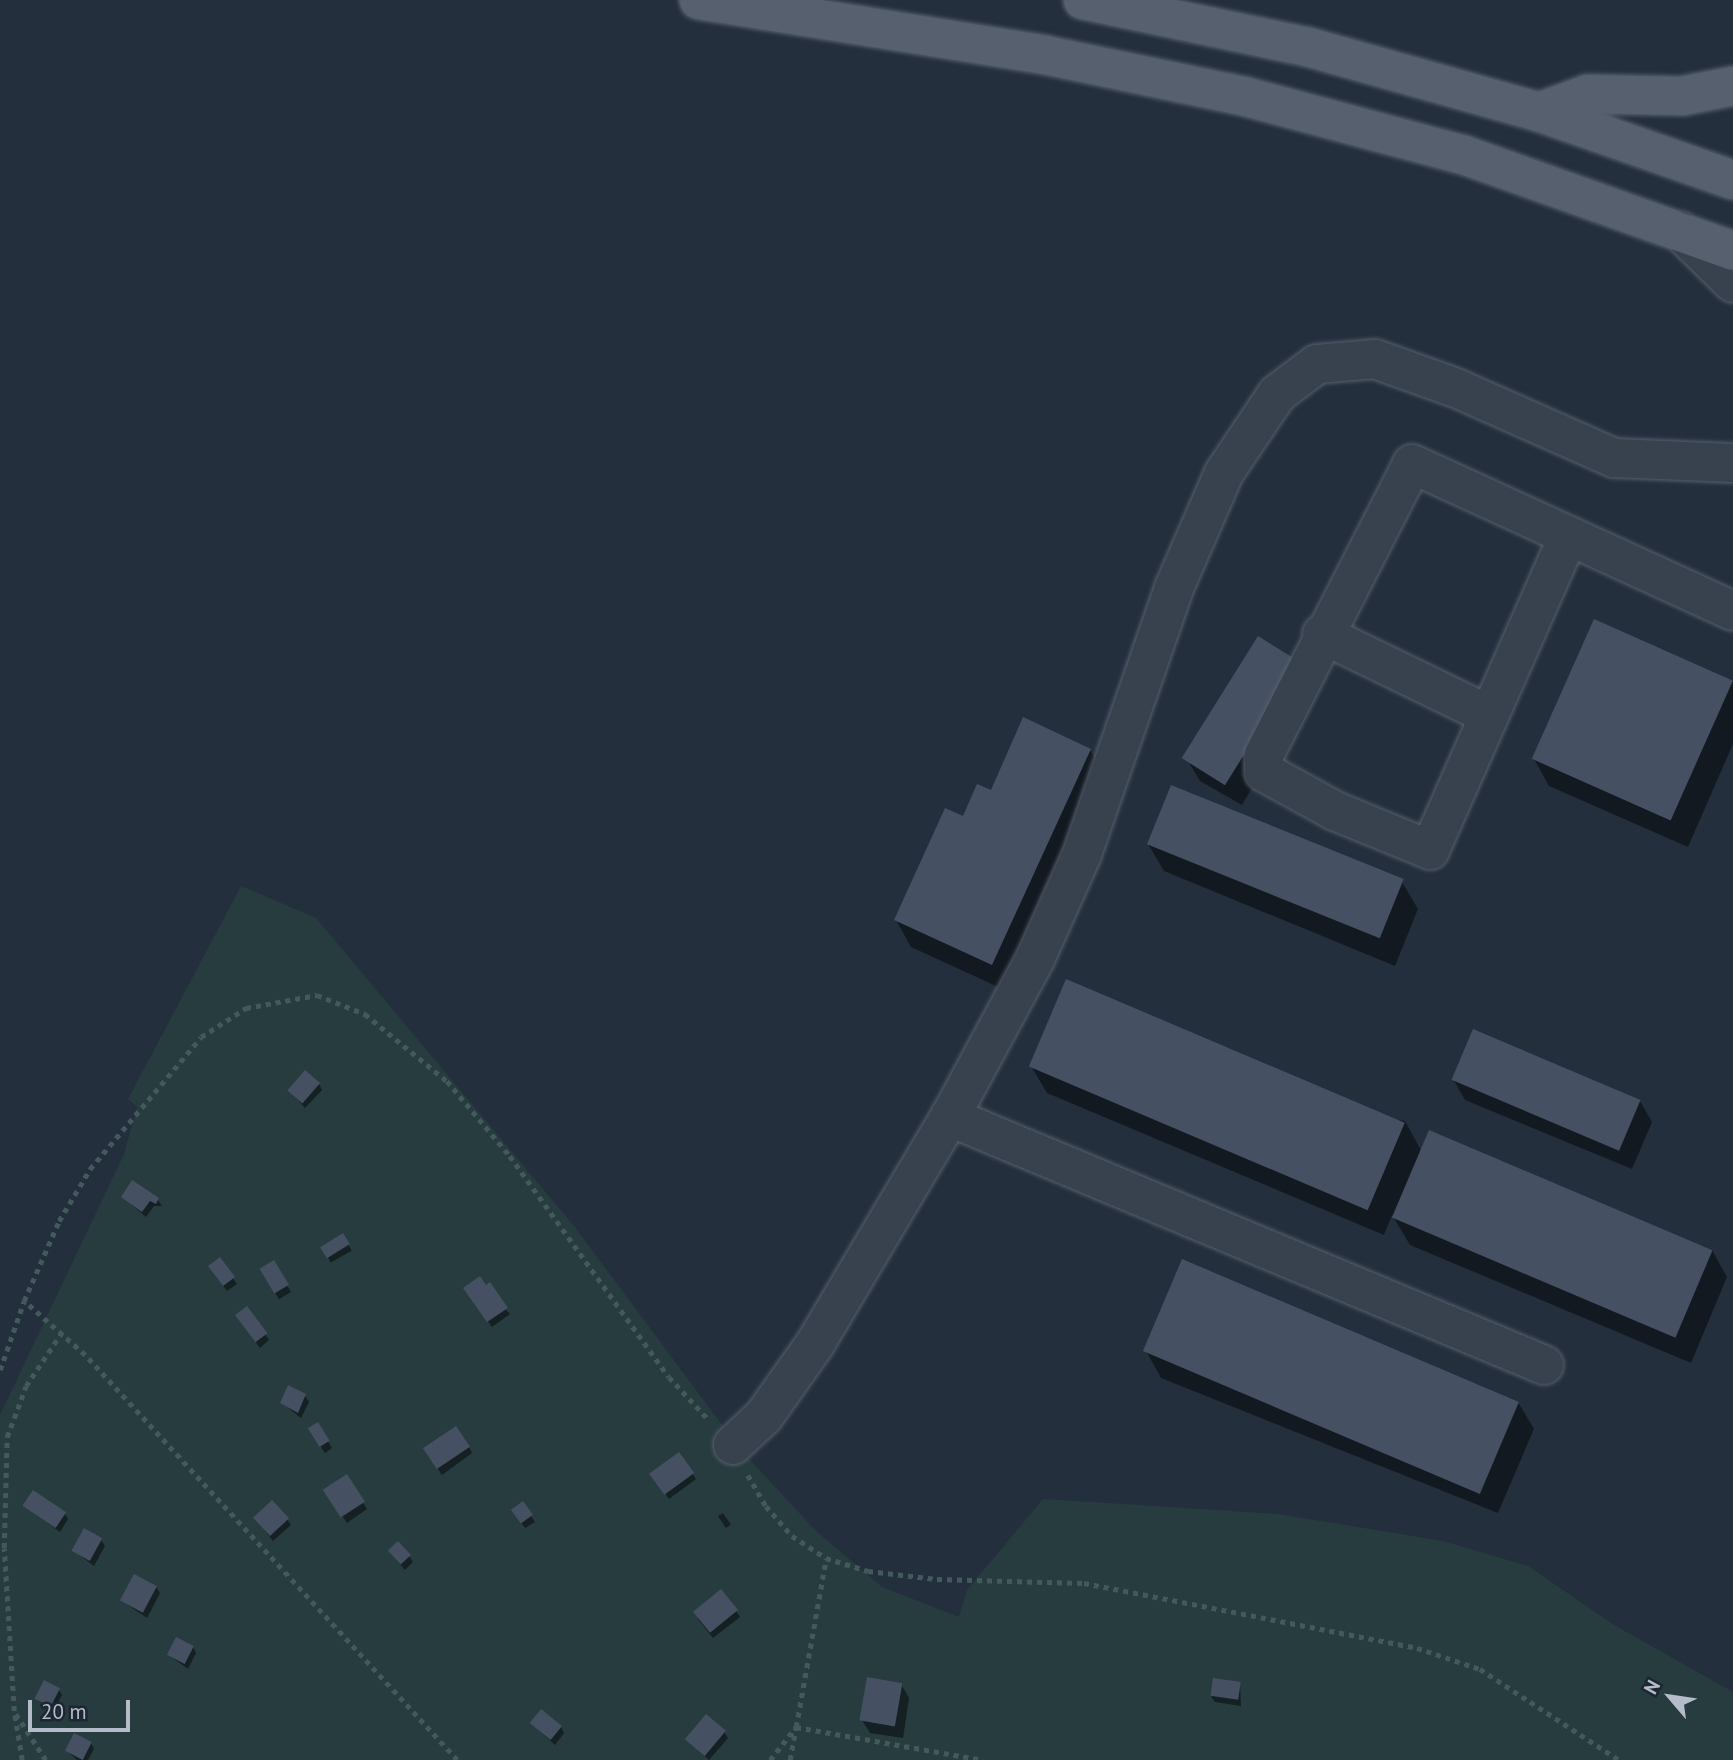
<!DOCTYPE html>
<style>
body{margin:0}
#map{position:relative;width:1733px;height:1760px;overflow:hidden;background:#242f3e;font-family:"PT Sans",sans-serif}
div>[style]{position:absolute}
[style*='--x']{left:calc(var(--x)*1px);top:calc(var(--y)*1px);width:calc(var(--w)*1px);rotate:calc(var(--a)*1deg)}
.green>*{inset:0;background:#263c3f}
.shadow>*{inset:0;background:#0007;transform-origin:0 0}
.building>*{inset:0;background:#455162;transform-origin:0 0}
.path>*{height:4.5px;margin-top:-2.25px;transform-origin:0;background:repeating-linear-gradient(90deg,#44595c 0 5px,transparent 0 10px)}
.roads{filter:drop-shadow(0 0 2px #565f6c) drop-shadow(0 0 2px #565f6c)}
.minor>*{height:38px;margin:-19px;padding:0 19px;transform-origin:19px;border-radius:19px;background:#38414e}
.major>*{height:38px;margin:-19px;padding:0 19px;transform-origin:19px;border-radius:19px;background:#56606e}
span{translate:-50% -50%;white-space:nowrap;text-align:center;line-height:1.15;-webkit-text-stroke:5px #1d2633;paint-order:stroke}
.north{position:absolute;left:1635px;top:1662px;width:70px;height:70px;-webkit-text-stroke:5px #1d2633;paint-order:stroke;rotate:299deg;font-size:19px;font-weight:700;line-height:28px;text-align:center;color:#b4bcc9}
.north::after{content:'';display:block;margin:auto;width:24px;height:32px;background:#b4bcc9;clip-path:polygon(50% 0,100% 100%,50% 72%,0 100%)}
.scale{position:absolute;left:28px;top:1700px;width:102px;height:32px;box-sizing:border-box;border:4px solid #b4bcc9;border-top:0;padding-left:9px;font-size:21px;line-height:24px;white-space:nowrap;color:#b4bcc9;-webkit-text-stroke:5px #1d2633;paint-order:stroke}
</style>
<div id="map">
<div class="green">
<i style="clip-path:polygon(241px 886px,316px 918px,574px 1226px,740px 1449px,816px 1531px,882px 1587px,959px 1617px,967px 1590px,1043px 1499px,1278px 1514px,1443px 1541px,1528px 1566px,1614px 1625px,1733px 1692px,1733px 1760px,0 1760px,0 1415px,124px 1154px,137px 1107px,128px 1099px)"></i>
</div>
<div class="shadow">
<i style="clip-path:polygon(1595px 621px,1733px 682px,1733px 744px,1688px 847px,1549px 786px,1534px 759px)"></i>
<i style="clip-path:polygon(1311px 685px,1242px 805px,1200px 781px,1188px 761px)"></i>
<i style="clip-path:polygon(1090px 750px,1102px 770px,1007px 991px,911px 947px,896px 920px,964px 819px,991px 793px)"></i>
<i style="clip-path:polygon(1148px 844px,1402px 882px,1418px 909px,1395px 966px,1164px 871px)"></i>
<i style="clip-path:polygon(1031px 1066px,1405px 1121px,1422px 1152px,1712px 1250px,1727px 1277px,1691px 1363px,1410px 1245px,1392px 1215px,1384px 1235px,1047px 1093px)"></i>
<i style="clip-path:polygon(1453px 1079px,1640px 1101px,1652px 1122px,1632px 1169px,1465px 1100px)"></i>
<i style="clip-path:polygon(319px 1084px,322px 1090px,305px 1108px,290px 1091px)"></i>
<i style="clip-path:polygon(123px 1197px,158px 1200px,162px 1206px,154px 1206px,146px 1217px)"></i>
<i style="left:343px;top:1235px;width:18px;height:24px;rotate:61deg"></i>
<i style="clip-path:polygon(220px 1260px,237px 1284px,227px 1291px,214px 1273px)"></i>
<i style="left:273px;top:1262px;width:35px;height:14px;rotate:59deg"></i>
<i style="clip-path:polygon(485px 1287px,510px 1314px,492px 1327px,469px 1294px)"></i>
<i style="clip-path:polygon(247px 1308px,269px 1340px,260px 1348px,241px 1322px)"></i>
<i style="clip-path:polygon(1146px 1351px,1518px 1402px,1534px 1429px,1498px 1513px,1161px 1378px)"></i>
<i style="clip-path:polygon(305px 1396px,309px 1402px,301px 1418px,282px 1403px)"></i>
<i style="clip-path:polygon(318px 1424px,332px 1448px,325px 1453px,310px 1430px)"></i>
<i style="clip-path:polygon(469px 1447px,472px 1453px,442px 1475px,429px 1455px)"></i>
<i style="clip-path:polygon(692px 1473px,696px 1479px,669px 1499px,655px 1480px)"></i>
<i style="clip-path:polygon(346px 1477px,367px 1509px,347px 1523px,329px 1496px)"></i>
<i style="clip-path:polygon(24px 1506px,64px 1513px,68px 1519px,60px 1532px)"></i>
<i style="left:723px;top:1513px;width:14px;height:6px;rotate:56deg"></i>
<i style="clip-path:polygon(531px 1516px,535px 1522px,525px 1528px,517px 1517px)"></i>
<i style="clip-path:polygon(255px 1518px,287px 1519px,291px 1525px,273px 1541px)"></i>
<i style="clip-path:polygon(101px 1540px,105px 1546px,94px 1566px,74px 1551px)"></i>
<i style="clip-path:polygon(389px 1551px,409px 1556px,413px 1562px,405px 1570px)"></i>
<i style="clip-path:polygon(156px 1587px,160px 1593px,147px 1618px,122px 1601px)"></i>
<i style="clip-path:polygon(736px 1611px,740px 1617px,713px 1638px,698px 1619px)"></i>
<i style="clip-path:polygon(193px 1647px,196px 1653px,188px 1669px,169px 1655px)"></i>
<i style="clip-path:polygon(901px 1684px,909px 1698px,903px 1738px,870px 1733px,862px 1720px)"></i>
<i style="clip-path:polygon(1240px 1684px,1241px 1706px,1215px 1702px,1211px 1696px)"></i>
<i style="clip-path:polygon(58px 1689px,62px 1695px,53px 1712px,35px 1698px)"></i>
<i style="clip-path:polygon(532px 1724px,561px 1727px,564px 1733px,555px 1745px)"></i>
<i style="clip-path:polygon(724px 1732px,728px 1738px,709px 1760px,687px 1739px)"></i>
<i style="clip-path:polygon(91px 1743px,94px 1749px,88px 1760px,77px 1760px,66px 1750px)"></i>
</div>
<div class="building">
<i style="left:1594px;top:619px;width:152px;height:153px;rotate:24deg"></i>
<i style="left:1258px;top:636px;width:51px;height:144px;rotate:32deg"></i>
<i style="clip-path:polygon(1023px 717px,1091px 749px,992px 965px,894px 920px,945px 808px,963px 816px,977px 784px,991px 790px)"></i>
<i style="left:1171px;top:785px;width:251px;height:64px;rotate:22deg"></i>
<i style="left:1066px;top:979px;width:368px;height:95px;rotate:23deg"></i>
<i style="left:1473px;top:1029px;width:182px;height:55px;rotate:23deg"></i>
<i style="left:305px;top:1070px;width:20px;height:27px;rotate:41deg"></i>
<i style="left:1429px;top:1130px;width:308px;height:95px;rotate:23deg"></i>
<i style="clip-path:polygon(132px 1180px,159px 1198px,156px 1204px,150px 1201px,142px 1212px,121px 1197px)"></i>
<i style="left:343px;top:1233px;width:13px;height:27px;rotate:58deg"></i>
<i style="left:220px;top:1257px;width:25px;height:15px;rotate:53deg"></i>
<i style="left:1182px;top:1259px;width:366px;height:100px;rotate:23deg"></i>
<i style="left:274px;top:1260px;width:29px;height:17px;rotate:59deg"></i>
<i style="clip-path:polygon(480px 1276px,486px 1285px,490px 1282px,508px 1308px,487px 1322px,463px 1288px)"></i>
<i style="left:247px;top:1306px;width:34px;height:15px;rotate:53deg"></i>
<i style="clip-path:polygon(288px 1385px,306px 1394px,298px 1413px,280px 1403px)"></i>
<i style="left:318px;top:1422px;width:22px;height:12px;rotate:58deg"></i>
<i style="left:456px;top:1426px;width:25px;height:40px;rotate:56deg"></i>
<i style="left:679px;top:1452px;width:26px;height:37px;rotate:54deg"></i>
<i style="left:347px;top:1474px;width:33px;height:29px;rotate:57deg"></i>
<i style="left:33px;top:1490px;width:40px;height:19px;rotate:34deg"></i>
<i style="left:272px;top:1500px;width:25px;height:26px;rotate:47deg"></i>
<i style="left:523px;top:1501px;width:17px;height:15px;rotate:54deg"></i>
<i style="left:84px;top:1528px;width:21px;height:26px;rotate:29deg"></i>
<i style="left:398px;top:1541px;width:19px;height:14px;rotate:47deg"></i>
<i style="left:134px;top:1574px;width:26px;height:30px;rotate:28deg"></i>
<i style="left:721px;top:1589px;width:27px;height:36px;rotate:51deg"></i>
<i style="left:176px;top:1637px;width:20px;height:20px;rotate:27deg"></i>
<i style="left:867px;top:1677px;width:36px;height:44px;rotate:10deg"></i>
<i style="left:1213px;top:1678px;width:28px;height:18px;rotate:8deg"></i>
<i style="left:44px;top:1680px;width:18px;height:21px;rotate:27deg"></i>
<i style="left:541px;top:1709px;width:27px;height:18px;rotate:39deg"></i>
<i style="left:706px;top:1714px;width:26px;height:33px;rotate:40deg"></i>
<i style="left:74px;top:1733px;width:20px;height:20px;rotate:27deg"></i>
</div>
<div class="path">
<i style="--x:0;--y:1370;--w:73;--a:-70.8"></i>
<i style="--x:748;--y:1475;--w:36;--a:60"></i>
<i style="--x:766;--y:1506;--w:40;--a:49"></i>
<i style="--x:792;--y:1536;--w:40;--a:32.9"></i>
<i style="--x:826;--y:1558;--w:44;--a:17.2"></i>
<i style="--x:868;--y:1571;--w:69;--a:6.6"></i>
<i style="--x:937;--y:1579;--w:147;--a:1.6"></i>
<i style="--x:1084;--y:1583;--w:339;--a:11"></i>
<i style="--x:1417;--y:1648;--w:66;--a:18.4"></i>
<i style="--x:1480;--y:1669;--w:166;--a:33.2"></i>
<i style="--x:16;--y:1714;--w:55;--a:56.9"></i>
<i style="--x:22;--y:1760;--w:50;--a:-99.3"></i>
<i style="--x:14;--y:1711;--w:163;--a:-93.5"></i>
<i style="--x:4;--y:1548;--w:111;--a:-88.5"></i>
<i style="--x:7;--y:1437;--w:54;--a:-69.6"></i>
<i style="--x:26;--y:1386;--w:65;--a:-56.3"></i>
<i style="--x:457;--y:1760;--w:550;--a:-132.57"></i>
<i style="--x:85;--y:1355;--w:81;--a:-138.5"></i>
<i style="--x:24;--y:1301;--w:87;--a:-66.4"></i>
<i style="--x:59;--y:1221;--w:61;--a:-59.2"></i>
<i style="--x:90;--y:1169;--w:172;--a:-49.9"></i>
<i style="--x:201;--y:1037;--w:54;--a:-32.8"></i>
<i style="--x:246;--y:1008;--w:72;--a:-10.4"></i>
<i style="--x:317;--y:995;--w:52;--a:21.6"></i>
<i style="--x:365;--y:1014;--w:106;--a:39.3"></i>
<i style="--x:447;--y:1081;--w:98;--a:50"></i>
<i style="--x:510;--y:1156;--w:272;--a:54.3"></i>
<i style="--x:669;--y:1377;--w:59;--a:47.1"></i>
<i style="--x:770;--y:1760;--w:42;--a:-51.8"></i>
<i style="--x:796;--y:1727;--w:171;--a:-79.9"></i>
<i style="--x:790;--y:1760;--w:34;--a:-80"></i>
<i style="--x:796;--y:1727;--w:190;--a:10"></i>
</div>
<div class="roads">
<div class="minor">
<i style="--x:1680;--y:231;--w:74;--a:44.5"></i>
<i style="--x:1568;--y:537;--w:342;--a:113.8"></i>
<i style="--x:1430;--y:850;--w:103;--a:-157.7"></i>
<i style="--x:1335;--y:811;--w:81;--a:-151.2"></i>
<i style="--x:1264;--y:772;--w:17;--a:-90"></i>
<i style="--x:1264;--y:755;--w:326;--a:-63"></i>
<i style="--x:1412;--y:464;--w:353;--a:24.6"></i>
<i style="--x:1322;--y:634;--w:186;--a:25.9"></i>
<i style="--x:1544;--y:1365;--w:644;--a:-157.34"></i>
<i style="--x:950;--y:1117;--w:182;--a:-61.7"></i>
<i style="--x:1036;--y:957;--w:113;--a:-65.9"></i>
<i style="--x:1082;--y:854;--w:281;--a:-70.9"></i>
<i style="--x:1174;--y:588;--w:125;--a:-66.5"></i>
<i style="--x:1224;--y:473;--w:95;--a:-56.1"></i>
<i style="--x:1277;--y:394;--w:50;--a:-36.9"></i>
<i style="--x:1317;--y:364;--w:58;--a:-4.9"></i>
<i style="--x:1375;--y:359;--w:86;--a:19.7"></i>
<i style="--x:1456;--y:388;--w:173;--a:23.9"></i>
<i style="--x:1614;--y:458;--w:119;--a:2.4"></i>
<i style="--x:733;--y:1445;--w:42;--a:-43.1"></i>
<i style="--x:764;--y:1416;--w:88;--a:-54.7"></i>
<i style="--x:815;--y:1344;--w:264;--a:-59.3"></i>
</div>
<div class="major">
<i style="--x:699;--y:0;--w:350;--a:9"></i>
<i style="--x:1045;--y:55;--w:206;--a:11.7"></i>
<i style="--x:1247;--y:97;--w:225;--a:15"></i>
<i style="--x:1464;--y:155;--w:286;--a:19.6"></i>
<i style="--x:1083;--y:0;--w:230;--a:11.8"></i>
<i style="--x:1308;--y:47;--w:240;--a:15.7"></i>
<i style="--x:1539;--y:112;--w:206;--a:19.3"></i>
<i style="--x:1539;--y:112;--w:52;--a:-20.2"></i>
<i style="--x:1588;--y:94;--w:94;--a:1.2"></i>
<i style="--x:1682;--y:96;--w:52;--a:-11.1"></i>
</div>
</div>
<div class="north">N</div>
<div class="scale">20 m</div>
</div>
